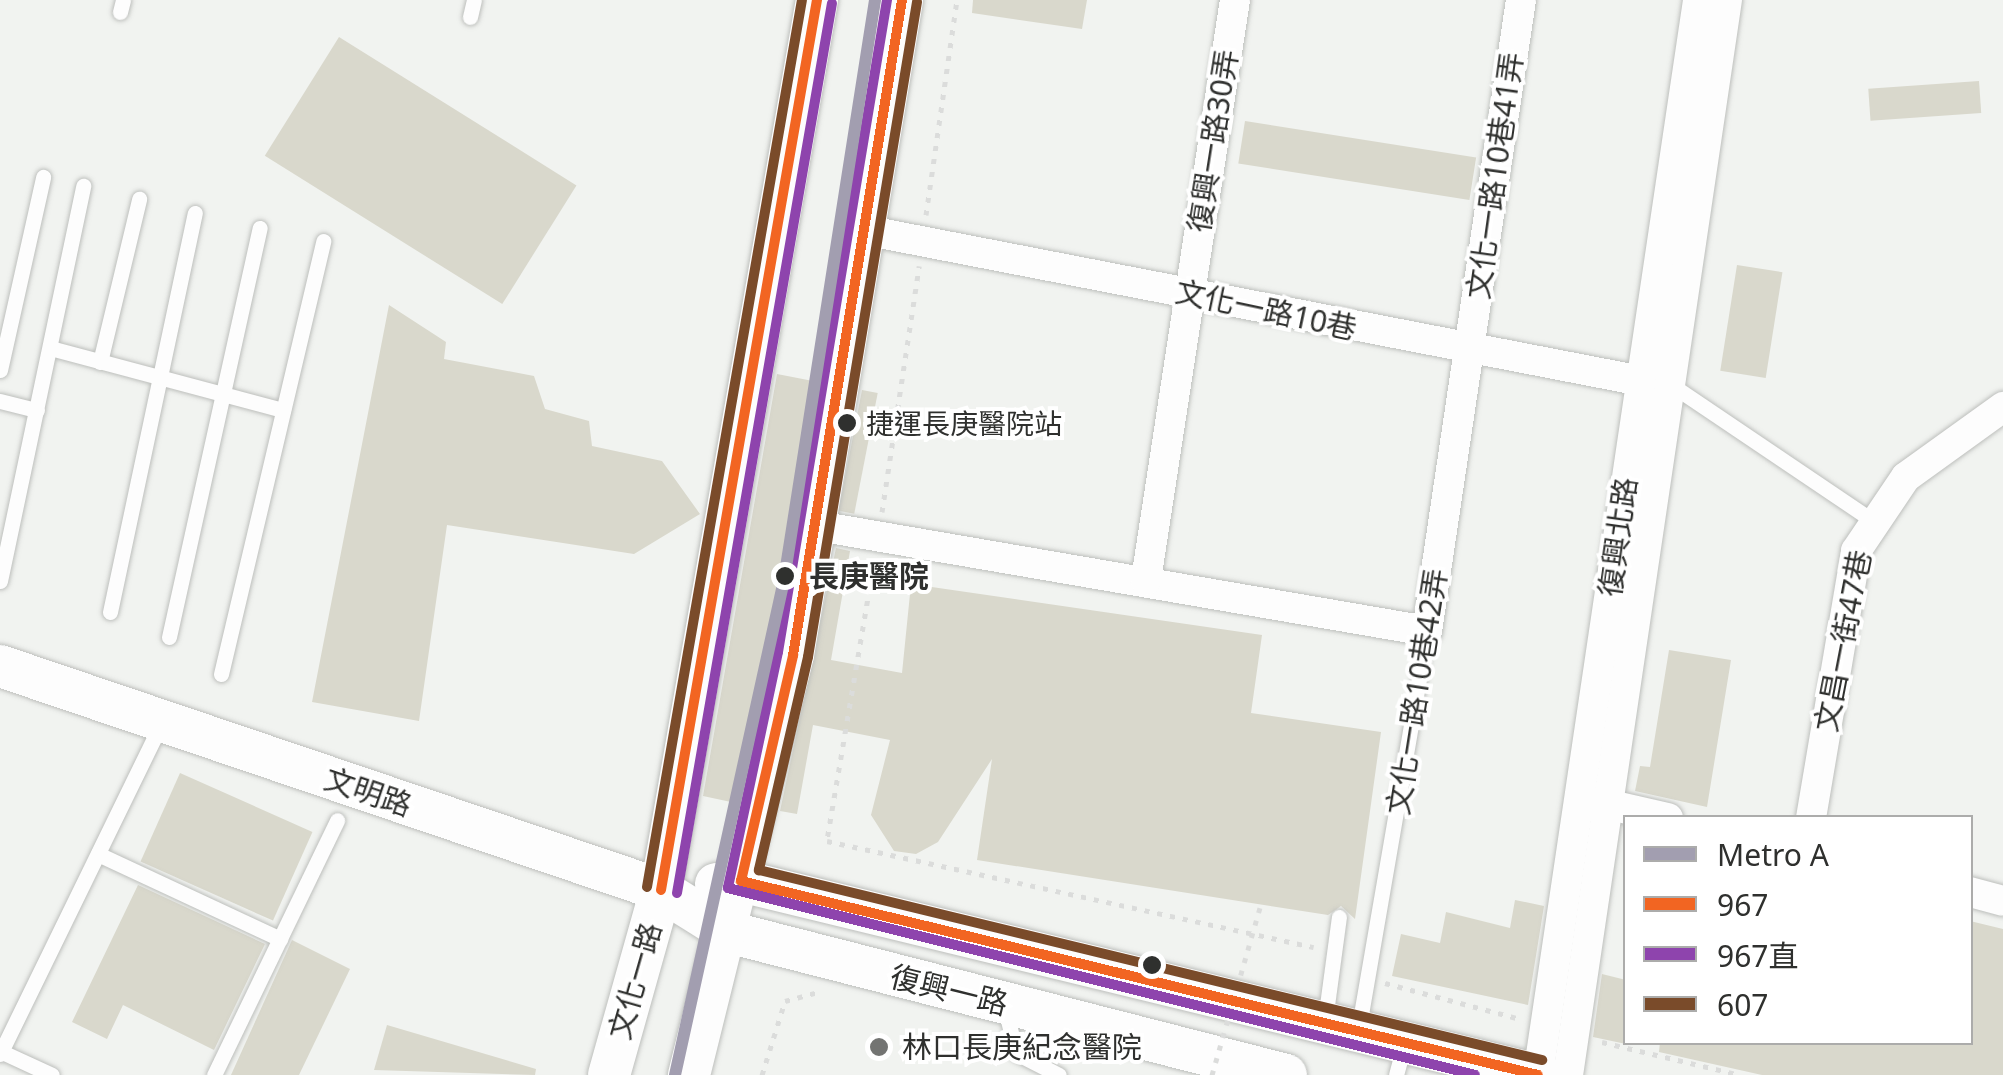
<!DOCTYPE html>
<meta charset="utf-8">
<style>
body{margin:0}
#map{position:relative;width:2003px;height:1075px;overflow:hidden;background:#f1f3f0;font-family:"Noto Sans","Noto Sans TC",sans-serif}
div>[style]{position:absolute}
[style*='--x']{left:calc(var(--x)*1px);top:calc(var(--y)*1px);width:calc(var(--w)*1px);rotate:calc(var(--a)*1deg)}
.building>*{inset:0;background:#d9d8cc;transform-origin:0 0}
.path>*{height:5px;margin-top:-2.5px;transform-origin:0;background:repeating-linear-gradient(90deg,#dbdcdb 0 5px,transparent 0 13px)}
.roads{filter:drop-shadow(0 0 2px #bdbfbc) drop-shadow(0 0 2px #bdbfbc)}
.lane>*{height:15px;margin:-7.5px;padding:0 7.5px;transform-origin:7.5px;border-radius:7.5px;background:#fdfdfd}
.street>*{height:30px;margin:-15px;padding:0 15px;transform-origin:15px;border-radius:15px;background:#fdfdfd}
.secondary>*{height:42px;margin:-21px;padding:0 21px;transform-origin:21px;border-radius:21px;background:#fdfdfd}
.path-bridge>*{height:5px;margin-top:-2.5px;transform-origin:0;background:repeating-linear-gradient(90deg,#dbdcdb 0 5px,transparent 0 13px)}
.bus-1>*{height:10px;margin:-5px;padding:0 5px;transform-origin:5px;border-radius:5px;background:#f26522}
.bus-2>*{height:10px;margin:-5px;padding:0 5px;transform-origin:5px;border-radius:5px;background:#8e44ad}
.bus-3>*{height:10px;margin:-5px;padding:0 5px;transform-origin:5px;border-radius:5px;background:#7a4b2a}
.metro-1>*{height:12px;margin:-6px;padding:0 6px;transform-origin:6px;border-radius:6px;background:#a29eb0}
.dots>*{width:28px;height:28px;translate:-50% -50%;box-sizing:border-box;border:5px solid #fff;border-radius:50%}
span{translate:-50% -50%;white-space:nowrap;text-align:center;line-height:1.15;-webkit-text-stroke:8px #fff;paint-order:stroke}
.bus-label{font-size:28px;color:#2f302e}
.left{translate:0 -50%;text-align:left}
.street-label{font-size:30px;color:#2f302e}
.stop-label{font-size:30px;color:#2f302e;font-weight:700}
.poi-label{font-size:30px;color:#2f302e}
.legend{position:absolute;left:1623px;top:815px;width:350px;height:230px;box-sizing:border-box;background:#fff;border:2px solid #acacab;margin:0;padding:12px 18px;list-style:none;font-size:30px;color:#2f302e}
.legend li{display:flex;align-items:center;gap:20px;height:50px}
.legend b{width:50px;border:2px solid #acacab}
</style>
<div id="map">
<div class="building">
<i style="clip-path:polygon(973px 0,1087px 0,1082px 29px,972px 13px)"></i>
<i style="left:339px;top:37px;width:280px;height:140px;rotate:32deg"></i>
<i style="left:1979px;top:81px;width:32px;height:111px;rotate:86deg"></i>
<i style="left:1245px;top:121px;width:234px;height:43px;rotate:9deg"></i>
<i style="left:1737px;top:265px;width:46px;height:107px;rotate:9deg"></i>
<i style="clip-path:polygon(389px 305px,446px 342px,444px 359px,534px 376px,545px 409px,589px 421px,592px 446px,662px 461px,700px 514px,634px 554px,447px 525px,419px 721px,312px 702px)"></i>
<i style="clip-path:polygon(777px 374px,813px 381px,768px 650px,731px 802px,703px 796px)"></i>
<i style="left:862px;top:390px;width:16px;height:123px;rotate:11deg"></i>
<i style="clip-path:polygon(836px 548px,850px 551px,831px 660px,902px 673px,911px 584px,1262px 635px,1251px 713px,1381px 732px,1355px 919px,1341px 906px,1328px 915px,977px 860px,992px 759px,938px 842px,916px 854px,894px 851px,871px 815px,890px 740px,813px 725px,797px 814px,780px 811px)"></i>
<i style="clip-path:polygon(1669px 650px,1731px 660px,1707px 807px,1635px 791px,1640px 766px,1650px 767px)"></i>
<i style="left:180px;top:773px;width:145px;height:97px;rotate:24deg"></i>
<i style="clip-path:polygon(138px 885px,265px 944px,214px 1050px,123px 1005px,107px 1039px,72px 1022px)"></i>
<i style="clip-path:polygon(1515px 900px,1544px 906px,1528px 1005px,1392px 976px,1401px 934px,1440px 943px,1446px 912px,1510px 928px)"></i>
<i style="clip-path:polygon(1970px 921px,2003px 929px,2003px 1075px,1762px 1075px,1659px 1052px,1660px 1042px,1970px 1042px)"></i>
<i style="clip-path:polygon(292px 940px,350px 969px,299px 1075px,231px 1075px)"></i>
<i style="clip-path:polygon(1602px 974px,1626px 980px,1626px 1044px,1593px 1037px)"></i>
<i style="clip-path:polygon(387px 1025px,536px 1069px,535px 1075px,374px 1070px)"></i>
</div>
<div class="path">
<i style="--x:926;--y:215;--w:217;--a:-81.8"></i>
<i style="--x:882;--y:512;--w:249;--a:-81.4"></i>
<i style="--x:874;--y:562;--w:283;--a:99.6"></i>
<i style="--x:827;--y:841;--w:498;--a:12.3"></i>
<i style="--x:1385;--y:983;--w:140;--a:14.9"></i>
<i style="--x:1602;--y:1042;--w:142;--a:13.4"></i>
<i style="--x:762;--y:1075;--w:77;--a:-72.7"></i>
<i style="--x:785;--y:1001;--w:34;--a:-15"></i>
</div>
<div class="roads">
<div class="lane">
<i style="--x:120;--y:12;--w:12;--a:-76"></i>
<i style="--x:470;--y:17;--w:17;--a:-77"></i>
<i style="--x:50;--y:348;--w:241;--a:14.9"></i>
<i style="--x:100;--y:362;--w:168;--a:-76.5"></i>
<i style="--x:0;--y:370;--w:198;--a:-77.4"></i>
<i style="--x:1670;--y:384;--w:244;--a:34"></i>
<i style="--x:0;--y:401;--w:38;--a:14"></i>
<i style="--x:0;--y:581;--w:404;--a:-78.1"></i>
<i style="--x:110;--y:612;--w:408;--a:-78"></i>
<i style="--x:169;--y:637;--w:419;--a:-77.5"></i>
<i style="--x:221;--y:674;--w:445;--a:-76.7"></i>
<i style="--x:98;--y:854;--w:201;--a:25"></i>
<i style="--x:1005;--y:1008;--w:46;--a:76.3"></i>
<i style="--x:1016;--y:1053;--w:48;--a:27.1"></i>
<i style="--x:1325;--y:1020;--w:104;--a:-82.3"></i>
<i style="--x:1359;--y:1026;--w:401;--a:-80.2"></i>
<i style="--x:0;--y:1051;--w:57;--a:24.8"></i>
<i style="--x:0;--y:1054;--w:367;--a:-64"></i>
<i style="--x:214;--y:1075;--w:283;--a:-64.2"></i>
<i style="--x:1396;--y:1075;--w:31;--a:-75"></i>
</div>
<div class="street">
<i style="--x:864;--y:230;--w:808;--a:10.99"></i>
<i style="--x:812;--y:525;--w:624;--a:9.78"></i>
<i style="--x:1427;--y:631;--w:638;--a:-81.53"></i>
<i style="--x:1146;--y:580;--w:587;--a:-81.28"></i>
<i style="--x:1588;--y:800;--w:82;--a:12.7"></i>
<i style="--x:1811;--y:818;--w:271;--a:-80.4"></i>
<i style="--x:1856;--y:551;--w:89;--a:-56"></i>
<i style="--x:1906;--y:477;--w:120;--a:-35.8"></i>
<i style="--x:1970;--y:892;--w:34;--a:15"></i>
<i style="--x:1538;--y:1075;--w:1087;--a:-81.53"></i>
<i style="--x:1568;--y:1075;--w:1087;--a:-81.59"></i>
</div>
<div class="secondary">
<i style="--x:0;--y:666;--w:698;--a:18.72"></i>
<i style="--x:661;--y:890;--w:79;--a:32.1"></i>
<i style="--x:728;--y:932;--w:576;--a:14.37"></i>
<i style="--x:716;--y:884;--w:25;--a:-7"></i>
<i style="--x:741;--y:881;--w:820;--a:13.68"></i>
<i style="--x:609;--y:1075;--w:192;--a:-74.3"></i>
<i style="--x:661;--y:890;--w:904;--a:-80.06"></i>
<i style="--x:689;--y:1075;--w:433;--a:-76.1"></i>
<i style="--x:793;--y:655;--w:664;--a:-80.55"></i>
</div>
</div>
<div class="path-bridge">
<i style="--x:1212;--y:1075;--w:178;--a:-74"></i>
</div>
<div class="bus-1">
<i style="--x:741;--y:881;--w:232;--a:-77"></i>
<i style="--x:793;--y:655;--w:664;--a:-80.55"></i>
<i style="--x:741;--y:881;--w:820;--a:13.68"></i>
<i style="--x:661;--y:890;--w:904;--a:-80.06"></i>
</div>
<div class="bus-2">
<i style="--x:887;--y:0;--w:661;--a:99.49"></i>
<i style="--x:778;--y:652;--w:241;--a:102"></i>
<i style="--x:728;--y:888;--w:770;--a:14.05"></i>
<i style="--x:677;--y:893;--w:903;--a:-80.12"></i>
</div>
<div class="bus-3">
<i style="--x:917;--y:2;--w:664;--a:99.45"></i>
<i style="--x:808;--y:657;--w:219;--a:103"></i>
<i style="--x:759;--y:870;--w:806;--a:13.64"></i>
<i style="--x:647;--y:887;--w:900;--a:-80.09"></i>
</div>
<div class="metro-1">
<i style="--x:675;--y:1075;--w:507;--a:-77.58"></i>
<i style="--x:784;--y:580;--w:587;--a:-81.08"></i>
</div>
<div class="dots">
<i style="left:847px;top:423px;background:#2f302e"></i>
<i style="left:785px;top:576px;background:#2f302e"></i>
<i style="left:1152px;top:965px;background:#2f302e"></i>
<i style="left:879px;top:1047px;background:#737472"></i>
</div>
<div class="bus-label">
<span class="left" style="left:866px;top:423px">捷運長庚醫院站</span>
</div>
<div class="street-label">
<span style="left:1213px;top:141px;rotate:-81deg">復興一路30弄</span>
<span style="left:1495px;top:176px;rotate:-82deg">文化一路10巷41弄</span>
<span style="left:1266px;top:310px;rotate:12deg">文化一路10巷</span>
<span style="left:1618px;top:537px;rotate:-82deg">復興北路</span>
<span style="left:1843px;top:641px;rotate:-79deg">文昌一街47巷</span>
<span style="left:1417px;top:692px;rotate:-81deg">文化一路10巷42弄</span>
<span style="left:368px;top:792px;rotate:19deg">文明路</span>
<span style="left:635px;top:981px;rotate:-74deg">文化一路</span>
<span style="left:949px;top:990px;rotate:14deg">復興一路</span>
</div>
<div class="stop-label">
<span class="left" style="left:809px;top:576px">長庚醫院</span>
</div>
<div class="poi-label">
<span class="left" style="left:902px;top:1047px">林口長庚紀念醫院</span>
</div>
<ul class="legend">
<li><b style="height:12px;background:#a29eb0"></b>Metro A</li>
<li><b style="height:12px;background:#f26522"></b>967</li>
<li><b style="height:12px;background:#8e44ad"></b>967直</li>
<li><b style="height:12px;background:#7a4b2a"></b>607</li>
</ul>
</div>
